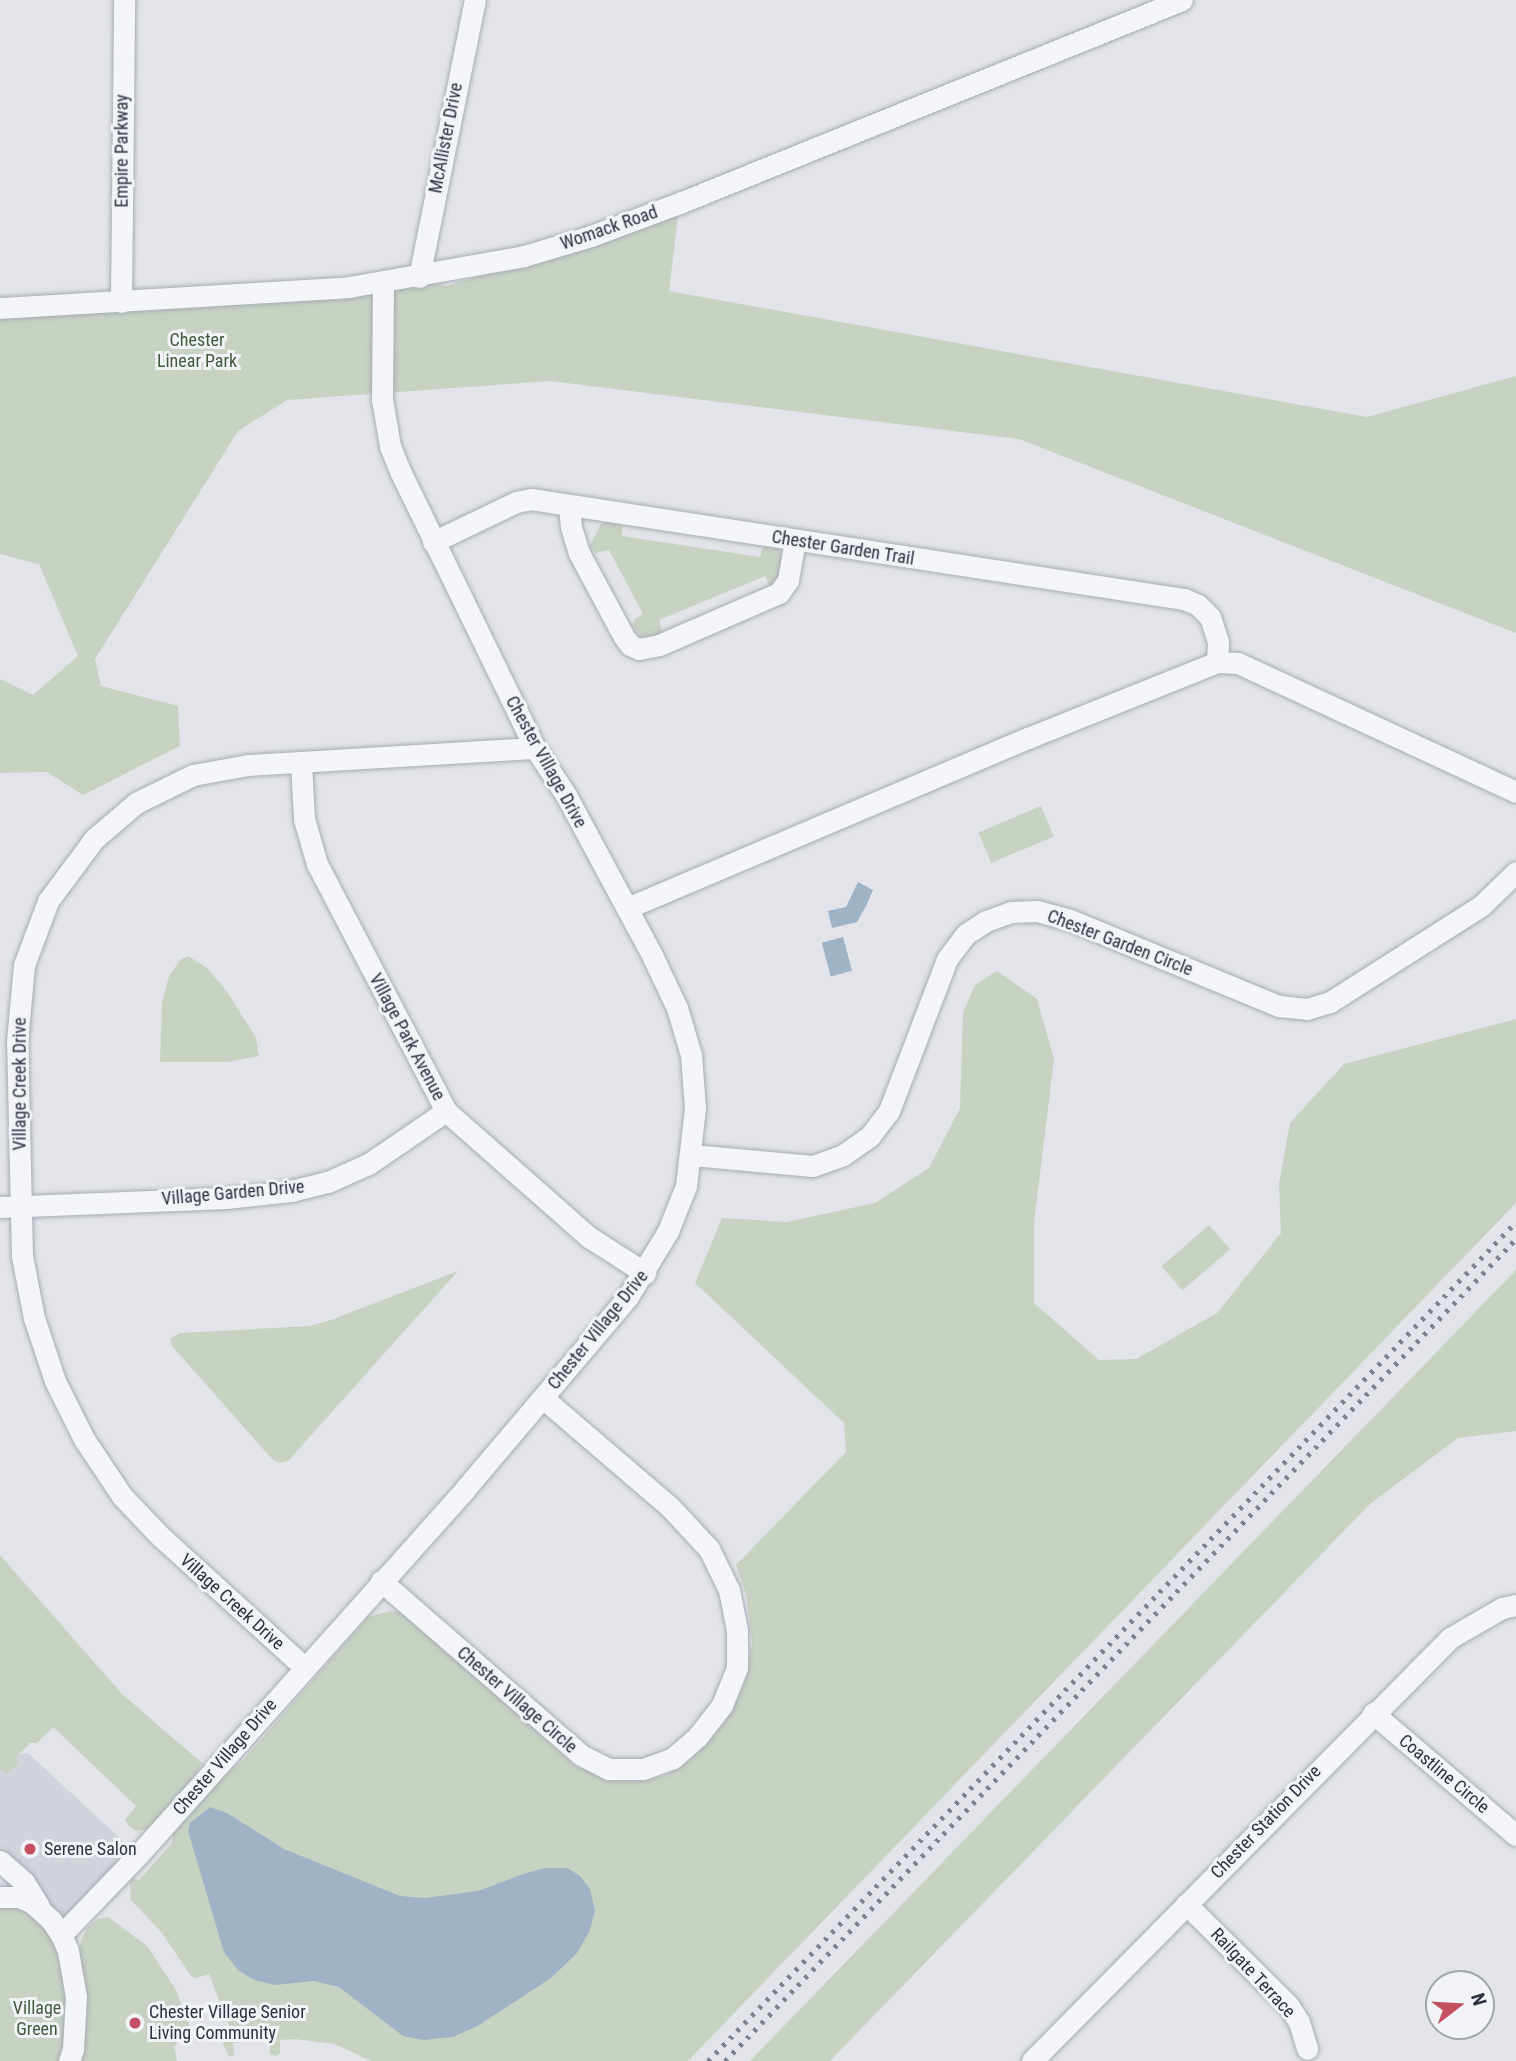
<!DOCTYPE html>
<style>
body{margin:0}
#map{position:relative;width:1516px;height:2061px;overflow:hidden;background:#e2e4e9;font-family:"Roboto Condensed",sans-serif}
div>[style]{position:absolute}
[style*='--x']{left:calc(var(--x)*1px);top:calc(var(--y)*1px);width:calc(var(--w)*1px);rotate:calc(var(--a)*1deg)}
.built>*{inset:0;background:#d0d4db}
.green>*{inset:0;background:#c7d2c3;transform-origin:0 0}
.water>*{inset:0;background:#9fb2c6;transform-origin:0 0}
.roads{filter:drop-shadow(0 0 2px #a7abb3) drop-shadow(0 0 2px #a7abb3)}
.street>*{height:21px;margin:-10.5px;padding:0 10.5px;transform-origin:10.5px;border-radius:10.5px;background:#f4f5f8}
.rail>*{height:5px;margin-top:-2.5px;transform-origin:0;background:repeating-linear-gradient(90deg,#7c8491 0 3.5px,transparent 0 10.5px)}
.dots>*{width:19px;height:19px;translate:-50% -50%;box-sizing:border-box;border:4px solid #f1f3f7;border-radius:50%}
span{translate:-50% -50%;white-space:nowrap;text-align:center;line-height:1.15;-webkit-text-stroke:6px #f1f3f7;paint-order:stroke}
.street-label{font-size:18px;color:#2b3240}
.park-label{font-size:18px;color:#3f5a39}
.poi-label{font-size:18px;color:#2b3240}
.left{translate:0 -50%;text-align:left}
.north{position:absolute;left:1425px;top:1970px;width:70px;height:70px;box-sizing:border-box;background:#f1f3f7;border:2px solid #a2a6ae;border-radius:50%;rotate:73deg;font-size:19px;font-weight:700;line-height:28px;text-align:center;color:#2b3240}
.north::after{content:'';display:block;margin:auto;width:24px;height:32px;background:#c45061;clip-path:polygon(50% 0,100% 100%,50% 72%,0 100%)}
</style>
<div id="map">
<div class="built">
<i style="clip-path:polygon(28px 1753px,138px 1855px,61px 1935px,0 1861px,0 1765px,13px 1755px)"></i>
</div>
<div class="green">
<i style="clip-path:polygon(678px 216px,669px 291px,1367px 417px,1516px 376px,1516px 633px,1019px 439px,550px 381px,287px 400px,238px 431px,95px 659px,101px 686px,178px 706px,180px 746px,83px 795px,47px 772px,0 773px,0 679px,33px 695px,78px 656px,39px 564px,0 554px,0 307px,419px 280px,446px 286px)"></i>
<i style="clip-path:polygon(611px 519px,622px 519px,622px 536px,760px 557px,764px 543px,769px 543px,778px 548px,784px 560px,785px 571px,770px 587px,765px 576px,659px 620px,663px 635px,642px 637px,632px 626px,635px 619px,643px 614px,609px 550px,595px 553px,590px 546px,600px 525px)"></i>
<i style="left:1041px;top:806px;width:33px;height:68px;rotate:67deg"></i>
<i style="clip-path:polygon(188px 956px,207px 968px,228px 993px,256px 1038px,259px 1056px,228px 1062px,160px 1062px,162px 1003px,169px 976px,181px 959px)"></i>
<i style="clip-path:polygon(997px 971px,1037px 999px,1054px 1059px,1034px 1223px,1034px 1303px,1099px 1360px,1136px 1359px,1217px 1313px,1281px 1233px,1279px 1184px,1290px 1123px,1344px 1064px,1516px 1019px,1516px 1203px,688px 2061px,371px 2061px,335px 2044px,294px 2039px,280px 2040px,280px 2053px,276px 2056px,270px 2054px,269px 2039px,233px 2043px,234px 2055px,229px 2057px,220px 2037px,231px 2031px,209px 1974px,196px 1978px,191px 1976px,162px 1933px,131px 1900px,130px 1881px,133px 1878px,139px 1880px,172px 1843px,173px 1833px,205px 1793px,244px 1759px,368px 1617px,390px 1611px,400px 1612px,412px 1619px,575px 1766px,613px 1781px,638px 1782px,667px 1775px,690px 1760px,733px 1709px,746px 1679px,752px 1642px,746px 1594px,736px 1565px,846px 1452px,844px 1423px,695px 1283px,722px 1218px,787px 1222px,875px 1203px,929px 1168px,960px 1108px,963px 1012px,975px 985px)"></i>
<i style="left:1209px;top:1225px;width:32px;height:63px;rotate:49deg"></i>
<i style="clip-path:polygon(1516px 1270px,1516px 1431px,1458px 1438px,1370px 1504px,830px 2061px,750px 2061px)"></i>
<i style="clip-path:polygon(458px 1271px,288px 1461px,279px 1463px,272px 1459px,172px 1346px,170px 1339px,180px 1333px,310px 1326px,331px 1320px)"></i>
<i style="clip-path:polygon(0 1555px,122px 1694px,202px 1763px,194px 1778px,148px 1829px,136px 1831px,130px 1827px,125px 1820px,136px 1806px,53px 1727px,37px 1743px,30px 1743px,17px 1756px,18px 1763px,8px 1774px,0 1770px)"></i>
<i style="clip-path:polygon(19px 1897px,67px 1951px,68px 2061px,0 2061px,0 1898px)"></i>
<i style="clip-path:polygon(108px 1917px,147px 1946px,176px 1990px,190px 2026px,174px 2047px,177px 2061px,82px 2061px,87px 2014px,79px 1955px,81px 1941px,87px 1928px,97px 1919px)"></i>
</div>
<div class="water">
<i style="clip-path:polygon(858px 882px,873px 890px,866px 906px,857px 922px,832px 928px,828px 911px,846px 907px)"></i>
<i style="left:843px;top:937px;width:35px;height:22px;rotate:75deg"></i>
<i style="clip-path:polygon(210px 1807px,227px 1813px,284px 1849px,400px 1896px,425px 1898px,478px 1891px,526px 1873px,545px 1868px,567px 1868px,580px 1876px,590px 1889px,595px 1911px,589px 1932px,577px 1953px,551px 1978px,476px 2027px,452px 2037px,424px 2040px,403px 2036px,339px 1987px,314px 1981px,275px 1985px,254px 1980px,238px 1970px,224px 1952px,188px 1831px,190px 1823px)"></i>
</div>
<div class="roads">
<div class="street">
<i style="--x:419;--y:277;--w:283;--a:-78.6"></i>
<i style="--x:121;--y:302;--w:302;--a:-89.4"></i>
<i style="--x:0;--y:308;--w:350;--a:-3.4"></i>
<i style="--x:349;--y:287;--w:178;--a:-10"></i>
<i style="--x:524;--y:256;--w:70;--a:-16.6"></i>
<i style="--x:591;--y:236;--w:97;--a:-20.5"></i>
<i style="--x:682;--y:202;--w:539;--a:-22"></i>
<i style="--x:569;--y:505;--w:22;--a:85"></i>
<i style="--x:571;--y:527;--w:27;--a:73"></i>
<i style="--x:579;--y:553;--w:95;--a:61.8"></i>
<i style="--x:624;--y:637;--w:10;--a:53"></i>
<i style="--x:630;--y:645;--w:10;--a:24"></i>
<i style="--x:639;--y:649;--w:20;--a:-11"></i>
<i style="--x:659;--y:645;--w:131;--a:-23.4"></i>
<i style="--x:779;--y:593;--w:16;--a:-55"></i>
<i style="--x:788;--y:580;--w:40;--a:-80"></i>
<i style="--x:433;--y:542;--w:92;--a:-25.7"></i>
<i style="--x:516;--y:502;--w:15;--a:-11"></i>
<i style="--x:531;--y:499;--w:661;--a:8.71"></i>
<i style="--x:1184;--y:599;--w:15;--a:23"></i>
<i style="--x:1198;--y:605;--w:17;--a:45"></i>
<i style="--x:1210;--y:617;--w:26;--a:72"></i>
<i style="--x:1218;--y:642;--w:20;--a:93"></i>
<i style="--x:301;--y:763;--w:56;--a:86.9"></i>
<i style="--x:304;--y:819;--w:47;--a:73.9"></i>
<i style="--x:317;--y:864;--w:279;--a:62.4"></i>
<i style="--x:446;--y:1111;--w:191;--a:41.4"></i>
<i style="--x:589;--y:1237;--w:67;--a:32.7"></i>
<i style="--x:627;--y:908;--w:436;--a:-23"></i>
<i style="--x:1028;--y:738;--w:204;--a:-21.9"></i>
<i style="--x:1217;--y:662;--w:21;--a:3"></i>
<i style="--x:1238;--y:663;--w:306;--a:24.9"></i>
<i style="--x:692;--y:1155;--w:121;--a:5.2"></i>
<i style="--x:813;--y:1166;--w:32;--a:-20"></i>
<i style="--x:843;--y:1155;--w:33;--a:-35"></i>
<i style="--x:870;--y:1136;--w:31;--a:-53"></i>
<i style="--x:889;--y:1111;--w:163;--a:-69.1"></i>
<i style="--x:947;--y:959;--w:31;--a:-53"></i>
<i style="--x:966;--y:934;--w:24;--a:-33"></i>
<i style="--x:986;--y:921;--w:27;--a:-20"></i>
<i style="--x:1011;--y:912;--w:26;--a:-2"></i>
<i style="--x:1037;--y:911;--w:34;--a:15"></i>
<i style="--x:1070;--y:920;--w:226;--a:22.4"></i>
<i style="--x:1279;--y:1006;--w:28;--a:6"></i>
<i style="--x:1307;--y:1009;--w:24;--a:-17"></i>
<i style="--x:1330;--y:1002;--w:180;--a:-32.5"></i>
<i style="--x:1482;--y:905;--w:47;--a:-44.1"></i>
<i style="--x:0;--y:1207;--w:226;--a:-2.3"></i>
<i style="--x:226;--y:1198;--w:65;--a:-6.1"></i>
<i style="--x:291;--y:1191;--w:38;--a:-14"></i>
<i style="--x:328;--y:1182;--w:46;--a:-24.3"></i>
<i style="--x:370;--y:1163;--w:92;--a:-34.4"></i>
<i style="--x:381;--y:1581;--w:265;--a:41"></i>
<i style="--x:581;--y:1755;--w:31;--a:27"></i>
<i style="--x:609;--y:1769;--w:34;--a:0"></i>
<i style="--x:643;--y:1769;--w:32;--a:-20"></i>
<i style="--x:673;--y:1758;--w:33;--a:-41"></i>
<i style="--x:698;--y:1736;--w:39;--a:-52"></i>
<i style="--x:722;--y:1705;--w:40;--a:-68"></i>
<i style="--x:737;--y:1668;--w:38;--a:-90"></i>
<i style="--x:737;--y:1630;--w:41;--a:-101.3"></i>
<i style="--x:729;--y:1590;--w:46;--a:-116"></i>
<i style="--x:709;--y:1549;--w:57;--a:-132.9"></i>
<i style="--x:670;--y:1507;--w:167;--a:-139.4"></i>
<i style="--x:304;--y:1667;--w:193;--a:-137.7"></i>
<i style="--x:161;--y:1537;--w:57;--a:-133.6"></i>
<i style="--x:122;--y:1496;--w:69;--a:-123.7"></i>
<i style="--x:84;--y:1439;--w:65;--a:-116.6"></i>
<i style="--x:55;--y:1381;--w:66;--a:-108.4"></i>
<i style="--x:34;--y:1318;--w:63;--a:-101"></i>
<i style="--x:22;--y:1256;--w:214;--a:-91.3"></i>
<i style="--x:17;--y:1042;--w:77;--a:-84.8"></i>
<i style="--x:24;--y:965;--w:68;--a:-69.4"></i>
<i style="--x:48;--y:901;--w:77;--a:-53.4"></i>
<i style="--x:94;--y:839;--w:55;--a:-40.6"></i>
<i style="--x:136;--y:803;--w:64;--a:-26.2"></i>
<i style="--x:193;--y:775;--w:56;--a:-10.3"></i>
<i style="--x:248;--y:765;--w:288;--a:-3.4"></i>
<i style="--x:1373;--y:1713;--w:188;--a:40.5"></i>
<i style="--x:0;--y:1861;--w:32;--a:41"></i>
<i style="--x:24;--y:1882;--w:28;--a:58"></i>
<i style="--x:0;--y:1897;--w:19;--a:0"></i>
<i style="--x:19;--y:1897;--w:13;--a:23"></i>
<i style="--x:31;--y:1902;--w:27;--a:42"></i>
<i style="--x:51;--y:1920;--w:18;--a:56"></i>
<i style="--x:61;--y:1935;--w:17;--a:66"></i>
<i style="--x:68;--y:1951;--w:47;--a:80.1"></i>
<i style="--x:76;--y:1997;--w:52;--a:93.3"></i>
<i style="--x:73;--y:2049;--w:13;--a:108"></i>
<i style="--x:1186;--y:1904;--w:144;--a:44.7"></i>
<i style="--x:1288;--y:2005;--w:20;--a:57"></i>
<i style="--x:1299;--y:2022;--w:28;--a:73"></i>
<i style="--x:61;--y:1935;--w:112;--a:-46.1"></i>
<i style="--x:139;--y:1854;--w:489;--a:-48.2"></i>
<i style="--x:465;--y:1489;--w:250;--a:-49.7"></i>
<i style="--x:627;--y:1298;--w:79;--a:-58.5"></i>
<i style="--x:668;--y:1231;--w:48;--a:-68.2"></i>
<i style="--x:686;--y:1186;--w:79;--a:-83.4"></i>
<i style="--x:695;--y:1108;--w:53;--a:-94.3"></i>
<i style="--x:691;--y:1055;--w:49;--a:-106.6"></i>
<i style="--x:677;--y:1008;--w:59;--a:-115.3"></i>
<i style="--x:652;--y:955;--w:182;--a:-118.3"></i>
<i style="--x:566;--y:795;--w:56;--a:-123.4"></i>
<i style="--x:535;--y:748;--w:308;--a:-116"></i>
<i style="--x:400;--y:471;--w:27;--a:-112"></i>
<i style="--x:390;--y:446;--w:48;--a:-99.7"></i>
<i style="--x:382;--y:399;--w:117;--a:-89.5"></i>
<i style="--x:1032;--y:2061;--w:595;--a:-45.34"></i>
<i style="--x:1450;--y:1638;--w:60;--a:-30"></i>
<i style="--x:1502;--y:1608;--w:14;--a:-12"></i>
</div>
</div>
<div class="rail">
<i style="--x:708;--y:2061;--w:1165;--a:-46.08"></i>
<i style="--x:725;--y:2061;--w:1141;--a:-46.1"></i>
</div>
<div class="dots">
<i style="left:30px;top:1849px;background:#c45061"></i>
<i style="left:135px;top:2023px;background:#c45061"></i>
</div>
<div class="street-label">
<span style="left:446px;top:138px;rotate:-79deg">McAllister Drive</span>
<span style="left:122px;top:151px;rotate:-90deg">Empire Parkway</span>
<span style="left:609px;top:228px;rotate:-19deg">Womack Road</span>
<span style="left:843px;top:548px;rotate:9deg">Chester Garden Trail</span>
<span style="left:546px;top:762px;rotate:61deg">Chester Village Drive</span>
<span style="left:1120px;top:943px;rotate:21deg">Chester Garden Circle</span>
<span style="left:407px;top:1037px;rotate:62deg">Village Park Avenue</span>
<span style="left:20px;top:1084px;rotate:-90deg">Village Creek Drive</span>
<span style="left:233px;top:1193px;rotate:-5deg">Village Garden Drive</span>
<span style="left:598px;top:1330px;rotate:-51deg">Chester Village Drive</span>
<span style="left:232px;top:1602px;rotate:42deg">Village Creek Drive</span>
<span style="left:517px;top:1700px;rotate:41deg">Chester Village Circle</span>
<span style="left:225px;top:1757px;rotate:-49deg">Chester Village Drive</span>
<span style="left:1444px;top:1774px;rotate:40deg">Coastline Circle</span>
<span style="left:1266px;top:1822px;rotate:-46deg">Chester Station Drive</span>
<span style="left:1253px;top:1973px;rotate:47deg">Railgate Terrace</span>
</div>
<div class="park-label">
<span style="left:197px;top:351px">Chester<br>Linear Park</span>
<span style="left:37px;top:2019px">Village<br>Green</span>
</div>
<div class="poi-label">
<span class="left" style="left:44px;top:1849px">Serene Salon</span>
<span class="left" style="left:149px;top:2023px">Chester Village Senior<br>Living Community</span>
</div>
<div class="north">N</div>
</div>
